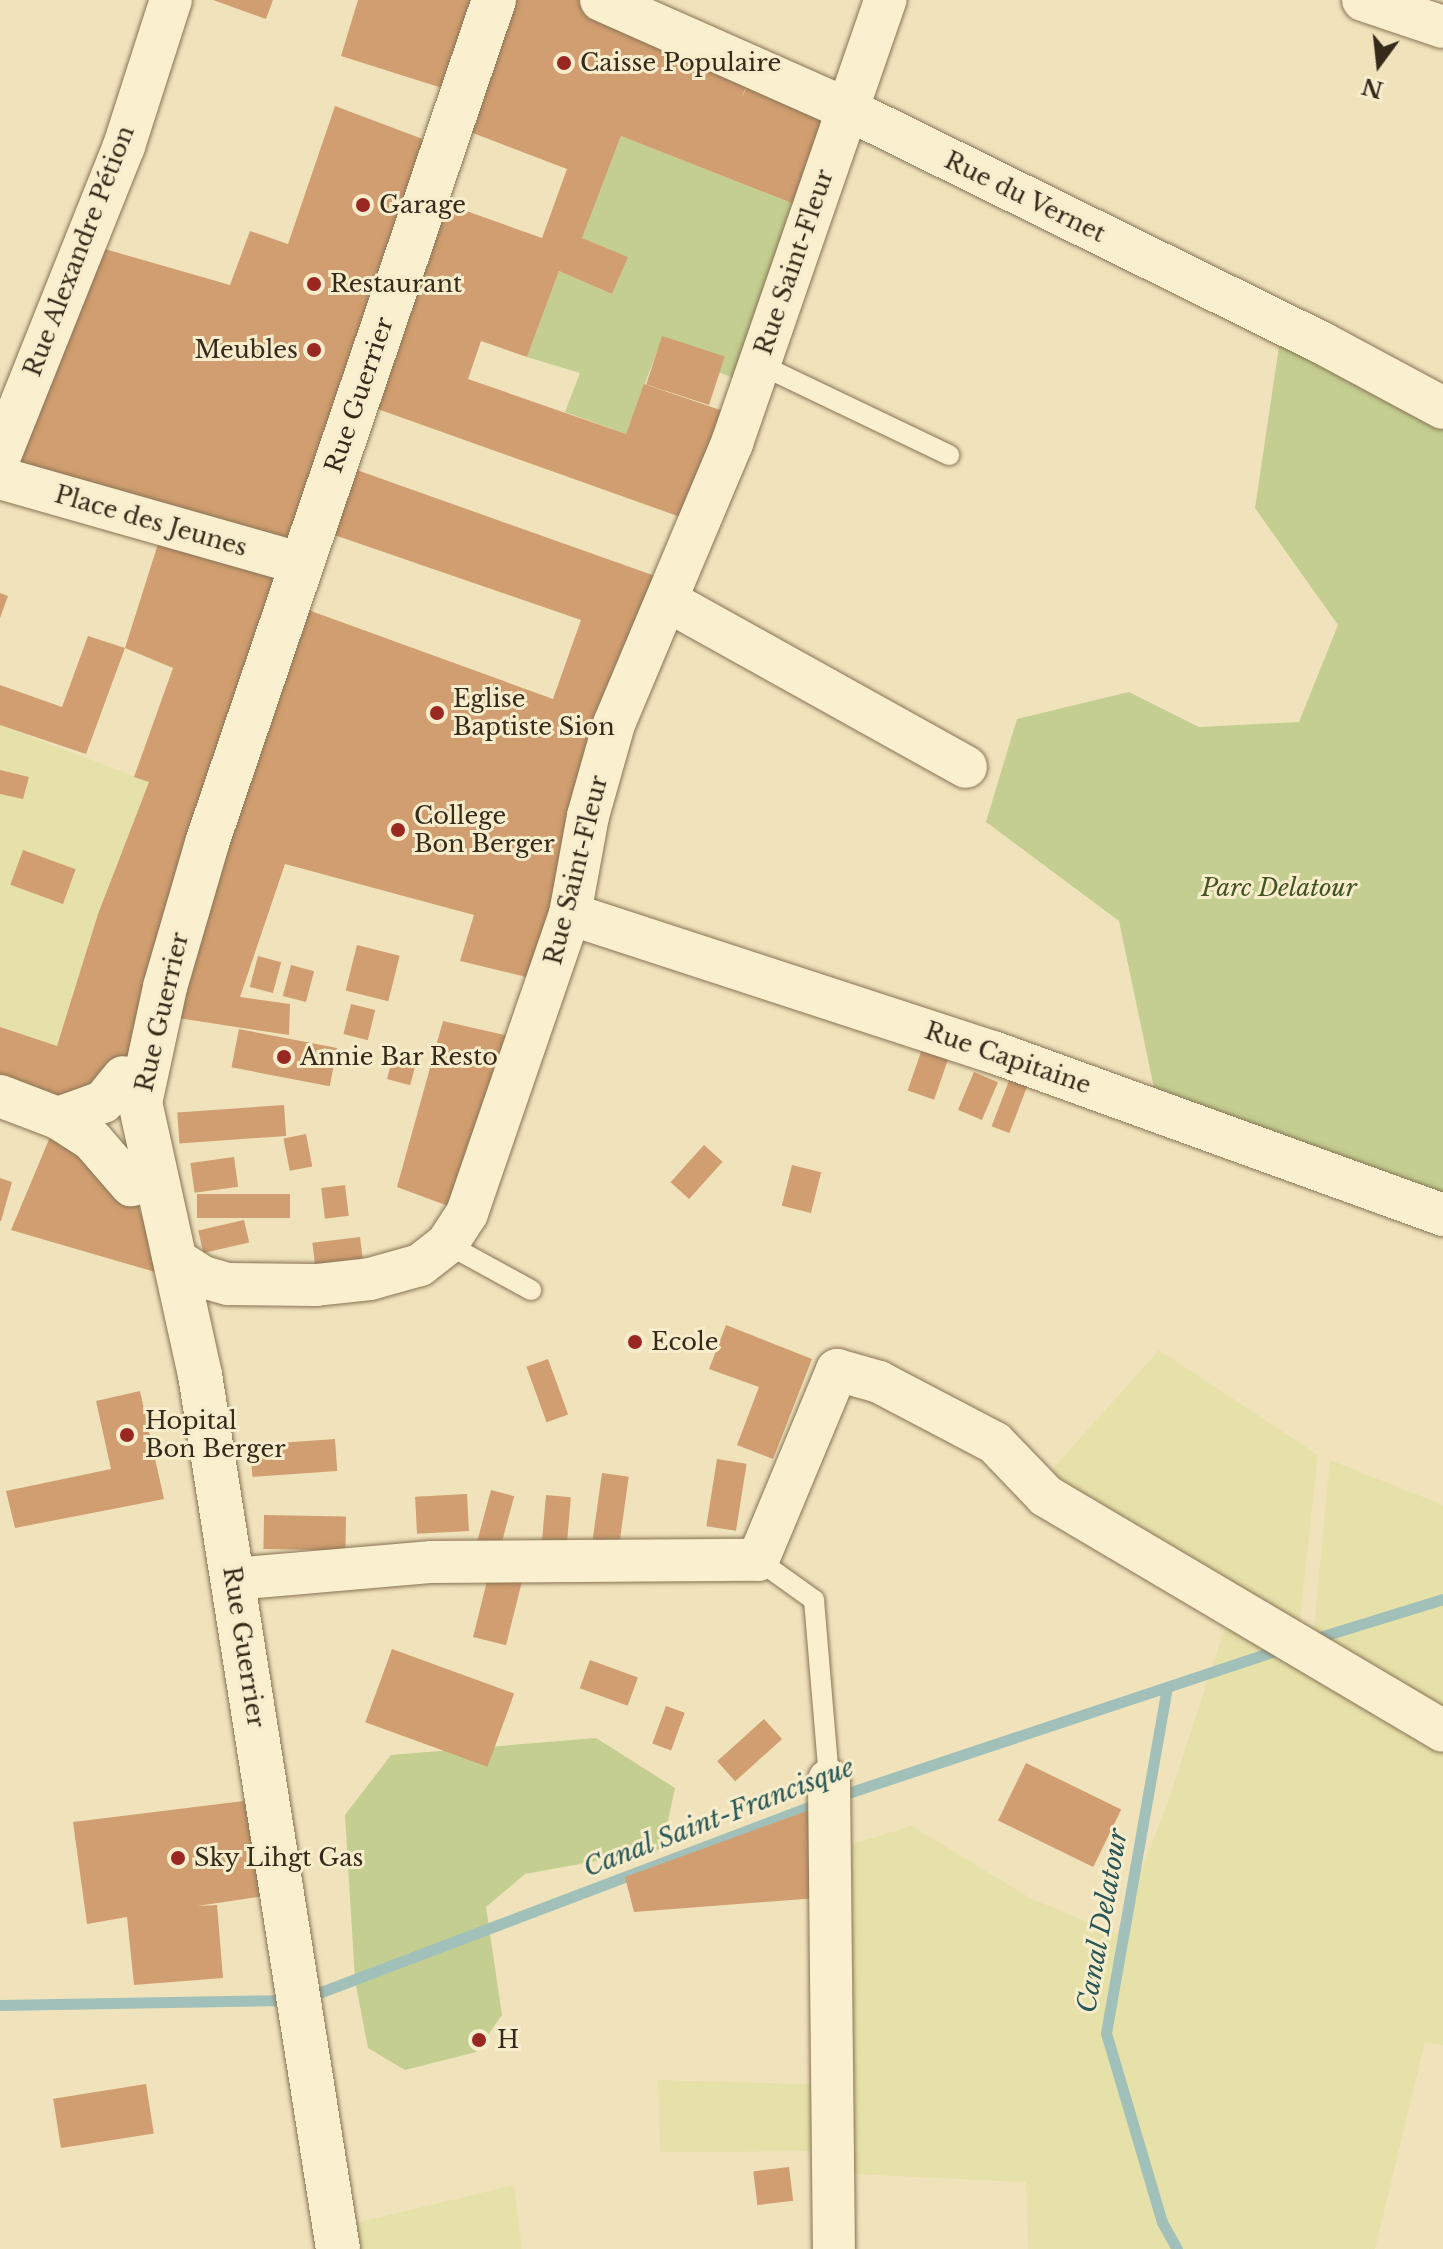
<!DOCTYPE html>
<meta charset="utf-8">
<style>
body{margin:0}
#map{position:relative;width:1443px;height:2249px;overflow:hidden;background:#f0e3bc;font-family:"Libre Baskerville",serif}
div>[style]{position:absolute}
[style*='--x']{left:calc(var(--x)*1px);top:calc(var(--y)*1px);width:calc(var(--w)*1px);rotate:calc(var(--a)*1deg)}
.farmland>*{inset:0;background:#e6e0a9}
.green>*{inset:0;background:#c3ce90}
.stream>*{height:11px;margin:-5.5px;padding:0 5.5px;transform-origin:5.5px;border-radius:5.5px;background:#a0c0b9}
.building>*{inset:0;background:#d09e70;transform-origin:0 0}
.roads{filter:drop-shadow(0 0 2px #887355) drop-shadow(0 0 2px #887355)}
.service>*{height:20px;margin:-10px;padding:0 10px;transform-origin:10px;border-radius:10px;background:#faf0cf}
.minor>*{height:42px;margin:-21px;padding:0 21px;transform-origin:21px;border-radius:21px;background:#faf0cf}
.secondary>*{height:44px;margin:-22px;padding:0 22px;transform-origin:22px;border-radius:22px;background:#faf0cf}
.dots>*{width:22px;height:22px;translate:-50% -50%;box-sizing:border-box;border:4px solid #f7edcc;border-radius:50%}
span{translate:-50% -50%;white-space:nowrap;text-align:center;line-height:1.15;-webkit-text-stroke:6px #f7edcc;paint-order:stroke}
.poi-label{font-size:24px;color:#362a1a}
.left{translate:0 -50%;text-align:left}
.right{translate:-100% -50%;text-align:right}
.street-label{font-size:24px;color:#362a1a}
.park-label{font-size:24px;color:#435420;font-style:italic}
.water-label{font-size:26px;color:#295757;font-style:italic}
.north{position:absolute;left:1339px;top:24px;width:80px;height:80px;-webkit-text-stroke:6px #f7edcc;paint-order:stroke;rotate:195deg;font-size:22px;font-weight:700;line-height:32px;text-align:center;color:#362a1a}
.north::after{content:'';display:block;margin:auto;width:28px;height:36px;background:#362a1a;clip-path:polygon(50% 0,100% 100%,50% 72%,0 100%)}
</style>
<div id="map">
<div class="farmland">
<i style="clip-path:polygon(0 725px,149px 782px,98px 914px,57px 1046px,0 1027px)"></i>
<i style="clip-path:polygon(1159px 1350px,1318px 1455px,1298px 1637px,1040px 1483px)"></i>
<i style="clip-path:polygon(1330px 1460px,1443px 1505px,1443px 1713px,1313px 1639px)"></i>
<i style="clip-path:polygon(1225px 1627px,1443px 1744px,1443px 2045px,1425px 2042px,1375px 2249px,1028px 2249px,1026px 2182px,831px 2173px,831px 2151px,660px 2152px,658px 2080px,831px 2085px,829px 1851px,912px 1826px,1032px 1899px,1117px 1934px,1170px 1796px)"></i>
<i style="clip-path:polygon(514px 2185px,522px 2249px,338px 2249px,335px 2228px)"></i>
</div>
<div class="green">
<i style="clip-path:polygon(621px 136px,812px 211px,752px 385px,658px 349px,626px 434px,565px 412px,580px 373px,527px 357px,559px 271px,612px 294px,627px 257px,582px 238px)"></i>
<i style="clip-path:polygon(1284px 313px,1443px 397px,1443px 1215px,1159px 1112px,1119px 921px,986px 822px,1017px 719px,1129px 692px,1199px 727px,1299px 722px,1338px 625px,1255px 508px)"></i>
<i style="clip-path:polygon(596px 1738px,675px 1788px,662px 1849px,525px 1874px,486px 1907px,502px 2015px,476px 2052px,405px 2070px,368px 2048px,355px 1980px,345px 1815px,391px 1755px)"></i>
</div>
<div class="stream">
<i style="--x:1310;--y:1640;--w:139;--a:-17.1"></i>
<i style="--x:1167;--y:1687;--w:351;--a:100"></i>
<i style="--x:1106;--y:2033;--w:197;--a:73.5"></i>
<i style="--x:1162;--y:2222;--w:31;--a:61"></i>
<i style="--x:839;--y:1796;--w:467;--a:-18.4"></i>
<i style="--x:308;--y:1997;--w:547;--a:-20.79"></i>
<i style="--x:0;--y:2005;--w:291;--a:-1"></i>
</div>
<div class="building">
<i style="clip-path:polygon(213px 0,273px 0,266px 19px)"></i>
<i style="clip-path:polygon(evenodd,358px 0,601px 0,753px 70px,741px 99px,755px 70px,847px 109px,812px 211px,621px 136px,582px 238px,628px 257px,612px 294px,559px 271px,527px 357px,481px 341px,468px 379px,626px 434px,644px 384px,741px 417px,700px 524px,358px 402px,337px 463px,675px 583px,547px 982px,460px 961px,474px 915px,285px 864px,240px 997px,290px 1004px,289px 1035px,158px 1015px,123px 1077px,81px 1112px,131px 1185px,162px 1274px,11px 1230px,58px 1118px,0 1096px,0 1027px,57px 1046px,98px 914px,149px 782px,134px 777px,173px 668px,125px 648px,164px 525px,0 478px,84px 243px,230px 285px,250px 231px,288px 244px,335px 106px,444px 147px,427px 197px,542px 238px,567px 169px,452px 125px,461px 94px,341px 56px,358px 0,314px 528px,581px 620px,553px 699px,289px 603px,314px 528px)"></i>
<i style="left:662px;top:336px;width:66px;height:51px;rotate:18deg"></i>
<i style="clip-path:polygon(0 593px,8px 596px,0 618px)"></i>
<i style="clip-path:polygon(88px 636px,125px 648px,86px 754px,0 725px,0 685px,62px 707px)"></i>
<i style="clip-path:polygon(0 770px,29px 777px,23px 799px,0 794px)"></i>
<i style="left:23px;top:850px;width:56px;height:37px;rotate:20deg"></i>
<i style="left:357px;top:945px;width:44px;height:47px;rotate:14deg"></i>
<i style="left:258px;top:956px;width:24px;height:32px;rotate:15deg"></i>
<i style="left:291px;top:965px;width:24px;height:32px;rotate:15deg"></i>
<i style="left:351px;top:1004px;width:25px;height:31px;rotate:14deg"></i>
<i style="clip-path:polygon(443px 1021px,526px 1040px,467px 1213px,397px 1187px)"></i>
<i style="left:239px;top:1029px;width:100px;height:39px;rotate:11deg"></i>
<i style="left:395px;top:1049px;width:24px;height:31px;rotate:15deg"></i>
<i style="left:922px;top:1049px;width:28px;height:44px;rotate:19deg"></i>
<i style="left:974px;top:1072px;width:26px;height:41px;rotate:23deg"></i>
<i style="left:1012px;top:1073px;width:19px;height:57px;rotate:21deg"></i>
<i style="left:284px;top:1105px;width:31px;height:107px;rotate:86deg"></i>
<i style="left:306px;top:1134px;width:33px;height:23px;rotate:79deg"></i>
<i style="left:704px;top:1145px;width:25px;height:50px;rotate:42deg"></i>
<i style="left:234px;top:1157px;width:30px;height:44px;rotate:82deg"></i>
<i style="left:792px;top:1165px;width:30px;height:42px;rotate:14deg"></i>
<i style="clip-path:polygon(0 1178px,12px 1182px,1px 1221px,0 1221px)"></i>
<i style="left:345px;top:1185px;width:31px;height:24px;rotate:83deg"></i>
<i style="left:290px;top:1194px;width:24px;height:93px;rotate:90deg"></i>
<i style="left:244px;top:1220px;width:23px;height:47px;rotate:77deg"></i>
<i style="left:360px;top:1237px;width:43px;height:48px;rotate:83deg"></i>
<i style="clip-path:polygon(726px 1325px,812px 1359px,773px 1459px,737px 1445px,759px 1387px,709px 1369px)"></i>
<i style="left:548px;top:1359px;width:59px;height:23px;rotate:70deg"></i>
<i style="clip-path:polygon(140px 1391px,164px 1499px,15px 1528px,6px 1491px,111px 1469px,96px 1401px)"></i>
<i style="left:335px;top:1439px;width:32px;height:85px;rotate:86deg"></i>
<i style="left:717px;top:1459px;width:30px;height:68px;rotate:9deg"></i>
<i style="left:602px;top:1473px;width:27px;height:78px;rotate:8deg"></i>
<i style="left:491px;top:1490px;width:24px;height:53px;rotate:15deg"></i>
<i style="left:467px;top:1494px;width:37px;height:52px;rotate:87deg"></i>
<i style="left:546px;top:1495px;width:25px;height:56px;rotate:5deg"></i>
<i style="left:264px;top:1515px;width:82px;height:34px;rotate:1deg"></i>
<i style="left:490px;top:1569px;width:34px;height:70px;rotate:14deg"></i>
<i style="left:392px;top:1649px;width:130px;height:78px;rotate:20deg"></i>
<i style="left:590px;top:1660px;width:51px;height:30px;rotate:20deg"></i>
<i style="left:666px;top:1706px;width:20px;height:40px;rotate:20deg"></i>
<i style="left:764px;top:1719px;width:27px;height:63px;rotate:48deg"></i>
<i style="left:1026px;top:1763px;width:106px;height:64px;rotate:26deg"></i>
<i style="clip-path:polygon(269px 1798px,284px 1893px,197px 1906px,217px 1905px,223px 1978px,134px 1985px,127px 1917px,87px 1924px,73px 1822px)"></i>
<i style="clip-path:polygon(829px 1803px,830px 1897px,634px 1912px,625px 1877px)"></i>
<i style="left:146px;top:2084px;width:50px;height:94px;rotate:81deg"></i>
<i style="left:789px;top:2167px;width:34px;height:36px;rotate:83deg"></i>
</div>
<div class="roads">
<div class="service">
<i style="--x:759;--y:364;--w:211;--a:25.6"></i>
<i style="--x:447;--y:1244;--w:96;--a:28.7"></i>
<i style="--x:758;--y:1560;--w:69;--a:35.5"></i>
<i style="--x:814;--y:1600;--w:181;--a:85.2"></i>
</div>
<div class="minor">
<i style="--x:601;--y:0;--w:269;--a:23.9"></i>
<i style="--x:847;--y:109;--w:530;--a:26.23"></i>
<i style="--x:1322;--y:343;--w:137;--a:28.2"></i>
<i style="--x:1363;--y:0;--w:84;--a:18.6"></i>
<i style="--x:0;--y:456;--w:334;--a:-68.2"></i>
<i style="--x:124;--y:146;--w:153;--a:-72.2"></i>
<i style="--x:0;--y:478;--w:314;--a:15.9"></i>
<i style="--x:668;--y:601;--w:341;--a:29.1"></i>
<i style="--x:570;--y:914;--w:445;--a:18.1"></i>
<i style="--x:993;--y:1052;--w:479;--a:19.9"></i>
<i style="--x:0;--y:1096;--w:62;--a:20.8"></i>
<i style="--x:58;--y:1118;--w:40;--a:32.9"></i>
<i style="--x:92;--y:1140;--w:60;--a:49.1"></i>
<i style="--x:58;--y:1118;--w:48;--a:-19.6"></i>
<i style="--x:103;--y:1102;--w:32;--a:-51"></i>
<i style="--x:175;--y:1259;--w:33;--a:33"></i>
<i style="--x:203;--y:1277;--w:26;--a:16"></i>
<i style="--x:228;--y:1284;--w:88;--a:0.7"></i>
<i style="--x:316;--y:1285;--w:54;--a:-6.3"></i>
<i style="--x:370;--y:1279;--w:52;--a:-15.6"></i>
<i style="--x:420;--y:1265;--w:34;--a:-38"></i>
<i style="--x:447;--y:1244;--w:37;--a:-57"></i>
<i style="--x:467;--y:1213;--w:316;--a:-71"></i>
<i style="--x:570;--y:914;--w:100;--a:-79.6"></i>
<i style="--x:588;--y:816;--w:96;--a:-74.2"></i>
<i style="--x:614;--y:724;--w:305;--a:-67.2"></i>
<i style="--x:732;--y:443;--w:469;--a:-70.9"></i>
<i style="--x:233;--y:1579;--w:200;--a:-4.9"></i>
<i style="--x:432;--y:1562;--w:326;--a:-0.4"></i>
<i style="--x:758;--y:1560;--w:206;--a:-67.4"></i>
<i style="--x:837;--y:1370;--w:44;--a:15.9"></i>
<i style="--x:879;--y:1382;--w:131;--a:27.7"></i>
<i style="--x:995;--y:1443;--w:74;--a:46.1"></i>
<i style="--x:1046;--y:1496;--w:461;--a:30.6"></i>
<i style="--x:829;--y:1780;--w:469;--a:89.4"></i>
</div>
<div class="secondary">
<i style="--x:338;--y:2249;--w:885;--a:-98.97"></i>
<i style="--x:200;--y:1375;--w:279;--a:-102.4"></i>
<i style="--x:140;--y:1103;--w:119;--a:-77.8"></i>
<i style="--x:165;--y:987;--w:150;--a:-73.7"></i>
<i style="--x:207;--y:843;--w:891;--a:-71.2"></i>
</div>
</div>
<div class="dots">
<i style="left:564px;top:63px;background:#9a2822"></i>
<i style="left:363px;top:205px;background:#9a2822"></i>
<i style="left:314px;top:284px;background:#9a2822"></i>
<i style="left:314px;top:350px;background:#9a2822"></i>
<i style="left:437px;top:713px;background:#9a2822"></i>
<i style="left:398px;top:830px;background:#9a2822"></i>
<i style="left:284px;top:1057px;background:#9a2822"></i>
<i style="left:635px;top:1342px;background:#9a2822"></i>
<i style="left:127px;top:1435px;background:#9a2822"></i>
<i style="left:178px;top:1858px;background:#9a2822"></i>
<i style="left:479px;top:2040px;background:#9a2822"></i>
</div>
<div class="poi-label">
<span class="left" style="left:580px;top:63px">Caisse Populaire</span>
<span class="left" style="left:379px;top:205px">Garage</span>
<span class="left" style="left:330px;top:284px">Restaurant</span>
<span class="right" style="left:298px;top:350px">Meubles</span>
<span class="left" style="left:453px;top:713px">Eglise<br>Baptiste Sion</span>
<span class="left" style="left:414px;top:830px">College<br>Bon Berger</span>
<span class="left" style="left:300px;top:1057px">Annie Bar Resto</span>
<span class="left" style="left:651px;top:1342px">Ecole</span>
<span class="left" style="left:145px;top:1435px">Hopital<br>Bon Berger</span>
<span class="left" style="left:194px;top:1858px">Sky Lihgt Gas</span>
<span class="left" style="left:497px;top:2040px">H</span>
</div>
<div class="street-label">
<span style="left:1025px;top:197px;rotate:26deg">Rue du Vernet</span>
<span style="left:79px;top:251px;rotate:-69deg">Rue Alexandre Pétion</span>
<span style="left:794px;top:262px;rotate:-71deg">Rue Saint-Fleur</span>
<span style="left:359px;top:395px;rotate:-71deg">Rue Guerrier</span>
<span style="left:151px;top:521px;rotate:16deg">Place des Jeunes</span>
<span style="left:576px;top:870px;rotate:-76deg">Rue Saint-Fleur</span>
<span style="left:162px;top:1012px;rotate:-77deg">Rue Guerrier</span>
<span style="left:1008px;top:1058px;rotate:19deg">Rue Capitaine</span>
<span style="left:244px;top:1647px;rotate:81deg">Rue Guerrier</span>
</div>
<div class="park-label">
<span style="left:1279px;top:888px">Parc Delatour</span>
</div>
<div class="water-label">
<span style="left:719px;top:1818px;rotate:-21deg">Canal Saint-Francisque</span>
<span style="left:1103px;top:1921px;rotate:-80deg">Canal Delatour</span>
</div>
<div class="north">N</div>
</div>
